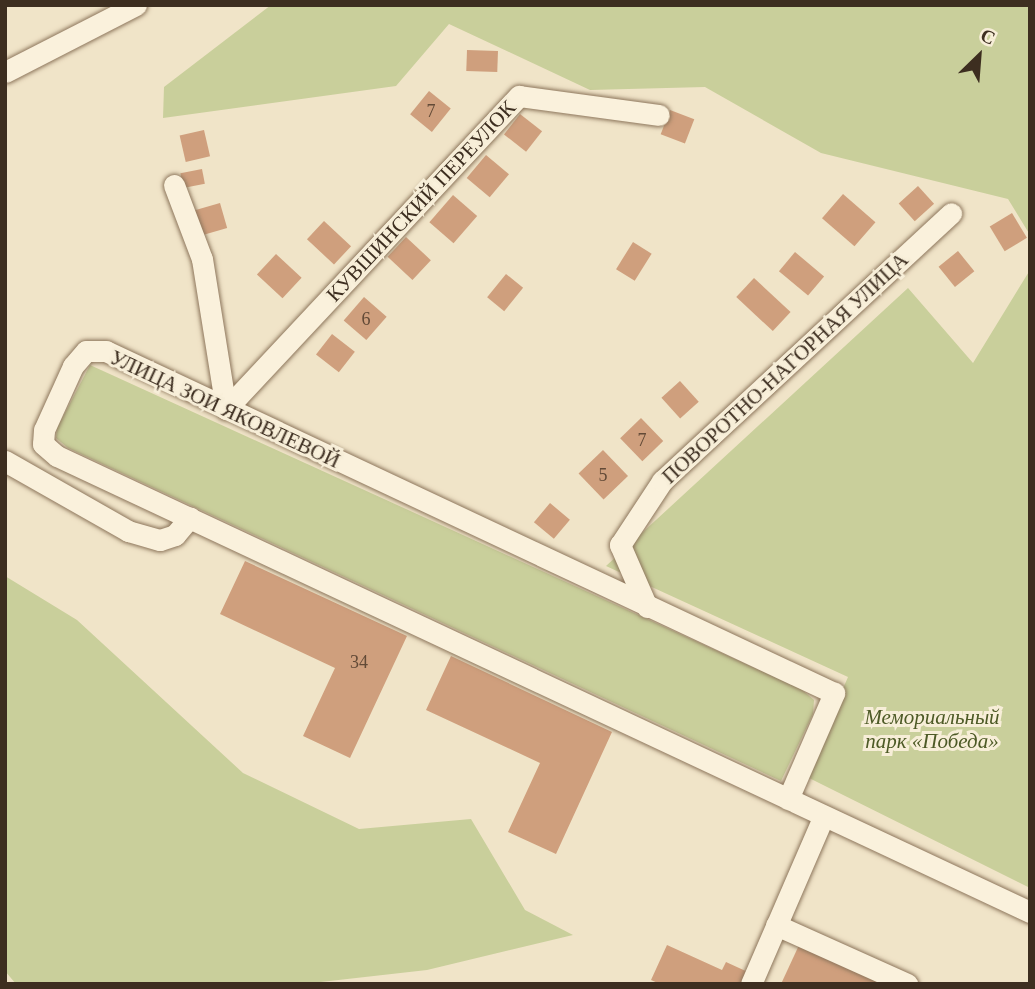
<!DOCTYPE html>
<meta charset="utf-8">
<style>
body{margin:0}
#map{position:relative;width:1035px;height:989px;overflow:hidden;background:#f0e4c8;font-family:Georgia,serif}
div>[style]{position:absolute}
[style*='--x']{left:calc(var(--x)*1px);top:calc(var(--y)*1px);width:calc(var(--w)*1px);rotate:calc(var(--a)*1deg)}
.green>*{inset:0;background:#c9cf9b}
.building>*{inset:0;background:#cf9f7d;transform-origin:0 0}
.roads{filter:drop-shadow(0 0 2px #8d765c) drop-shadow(0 0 2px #8d765c)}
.minor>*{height:21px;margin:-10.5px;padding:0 10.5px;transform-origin:10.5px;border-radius:10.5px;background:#faf1dc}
span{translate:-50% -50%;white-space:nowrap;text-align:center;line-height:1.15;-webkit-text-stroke:6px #f7eed8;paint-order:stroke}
.number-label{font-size:18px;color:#624a37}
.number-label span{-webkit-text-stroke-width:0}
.street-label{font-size:21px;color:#3d2e20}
.park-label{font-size:21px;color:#4d5a26;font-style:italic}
.frame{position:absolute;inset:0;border:7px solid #3d2e20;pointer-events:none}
.north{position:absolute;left:944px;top:21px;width:70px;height:70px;-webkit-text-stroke:5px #f7eed8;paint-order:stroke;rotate:25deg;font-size:19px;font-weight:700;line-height:28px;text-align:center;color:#3d2e20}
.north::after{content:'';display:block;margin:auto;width:24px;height:32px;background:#3d2e20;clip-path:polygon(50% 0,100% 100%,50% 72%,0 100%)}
</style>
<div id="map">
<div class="green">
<i style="clip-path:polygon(271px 5px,1030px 5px,1030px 235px,1008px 199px,821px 153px,705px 87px,590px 90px,449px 24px,396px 86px,163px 118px,164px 87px)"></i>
<i style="clip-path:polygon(1030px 270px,1030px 888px,805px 776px,848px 677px,606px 566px,908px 288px,973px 363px)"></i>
<i style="clip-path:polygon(90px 365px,801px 689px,814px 700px,813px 714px,781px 781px,68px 448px,56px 438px,57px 428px)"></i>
<i style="clip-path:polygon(5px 576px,77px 620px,243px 773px,359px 829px,471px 819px,525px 910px,573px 935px,427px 970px,303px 984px,16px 984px,5px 971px)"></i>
</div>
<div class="building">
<i style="left:467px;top:50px;width:31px;height:21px;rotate:2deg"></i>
<i style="left:429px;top:91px;width:28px;height:30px;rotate:39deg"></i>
<i style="left:670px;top:110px;width:26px;height:26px;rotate:21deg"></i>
<i style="left:520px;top:114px;width:28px;height:26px;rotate:38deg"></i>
<i style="left:204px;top:130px;width:27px;height:25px;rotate:77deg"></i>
<i style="left:486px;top:155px;width:30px;height:30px;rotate:40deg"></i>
<i style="left:202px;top:169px;width:15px;height:22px;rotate:79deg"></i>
<i style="left:918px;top:186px;width:24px;height:26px;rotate:48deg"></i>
<i style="left:843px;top:194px;width:43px;height:32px;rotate:41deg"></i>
<i style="left:453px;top:195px;width:32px;height:36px;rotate:41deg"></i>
<i style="left:220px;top:203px;width:26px;height:27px;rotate:74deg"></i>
<i style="left:1012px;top:213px;width:29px;height:26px;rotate:59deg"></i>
<i style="left:324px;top:221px;width:37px;height:25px;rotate:43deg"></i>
<i style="left:406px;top:237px;width:34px;height:27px;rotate:43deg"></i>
<i style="left:633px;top:242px;width:22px;height:32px;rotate:32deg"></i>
<i style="left:958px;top:251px;width:26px;height:25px;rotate:51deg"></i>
<i style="left:795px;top:252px;width:38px;height:25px;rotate:40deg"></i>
<i style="left:276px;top:254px;width:35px;height:28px;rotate:43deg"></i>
<i style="left:506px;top:274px;width:22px;height:30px;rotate:39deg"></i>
<i style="left:754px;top:278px;width:50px;height:26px;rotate:43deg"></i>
<i style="left:364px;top:297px;width:30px;height:31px;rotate:41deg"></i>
<i style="left:332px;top:334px;width:29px;height:26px;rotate:38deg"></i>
<i style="left:680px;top:381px;width:28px;height:25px;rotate:48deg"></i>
<i style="left:641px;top:418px;width:32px;height:29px;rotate:46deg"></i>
<i style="left:603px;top:450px;width:36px;height:34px;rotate:46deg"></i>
<i style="left:550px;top:503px;width:26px;height:25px;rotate:40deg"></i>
<i style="clip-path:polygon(245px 561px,407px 636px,350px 758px,303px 736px,335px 668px,220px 614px)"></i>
<i style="clip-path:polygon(451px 656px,612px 732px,556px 854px,508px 832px,540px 763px,426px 710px)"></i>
<i style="clip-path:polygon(800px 943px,886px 984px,781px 984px)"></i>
<i style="clip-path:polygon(667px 945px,722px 970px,726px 962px,750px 973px,745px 984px,660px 984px,651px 980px)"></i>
</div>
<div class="roads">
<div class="minor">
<i style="--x:5;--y:72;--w:147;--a:-27.1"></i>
<i style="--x:174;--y:185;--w:79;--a:69.3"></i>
<i style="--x:202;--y:259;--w:152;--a:80.9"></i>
<i style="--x:226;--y:409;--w:429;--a:-46.9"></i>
<i style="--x:519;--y:96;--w:141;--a:7.7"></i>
<i style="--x:5;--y:461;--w:142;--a:29.6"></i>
<i style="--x:128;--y:531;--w:33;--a:16"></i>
<i style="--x:160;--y:540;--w:16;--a:-18"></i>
<i style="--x:175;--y:535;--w:23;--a:-50"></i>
<i style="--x:647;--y:607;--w:68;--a:-113.5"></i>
<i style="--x:620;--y:545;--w:77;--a:-56.7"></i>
<i style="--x:662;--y:481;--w:394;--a:-42.8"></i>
<i style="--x:788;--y:799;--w:116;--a:-66.5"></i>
<i style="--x:834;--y:693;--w:804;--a:-154.84"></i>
<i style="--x:106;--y:351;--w:20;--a:180"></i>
<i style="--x:86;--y:351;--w:20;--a:131"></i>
<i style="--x:73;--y:366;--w:70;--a:114.4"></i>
<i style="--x:44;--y:430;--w:14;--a:94"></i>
<i style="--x:43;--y:444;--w:18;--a:41"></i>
<i style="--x:57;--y:456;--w:1075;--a:25.11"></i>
<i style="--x:776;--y:925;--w:144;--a:24.2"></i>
<i style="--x:751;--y:984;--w:181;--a:-66.6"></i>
</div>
</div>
<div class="number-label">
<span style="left:431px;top:111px">7</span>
<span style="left:366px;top:319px">6</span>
<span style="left:642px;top:440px">7</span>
<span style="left:603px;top:475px">5</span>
<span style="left:359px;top:662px">34</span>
</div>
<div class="street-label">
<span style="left:421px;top:201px;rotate:-47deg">КУВШИНСКИЙ ПЕРЕУЛОК</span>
<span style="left:785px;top:368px;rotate:-43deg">ПОВОРОТНО-НАГОРНАЯ УЛИЦА</span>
<span style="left:225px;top:409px;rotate:25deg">УЛИЦА ЗОИ ЯКОВЛЕВОЙ</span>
</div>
<div class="park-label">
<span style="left:932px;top:729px">Мемориальный<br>парк «Победа»</span>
</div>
<div class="frame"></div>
<div class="north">С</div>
</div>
